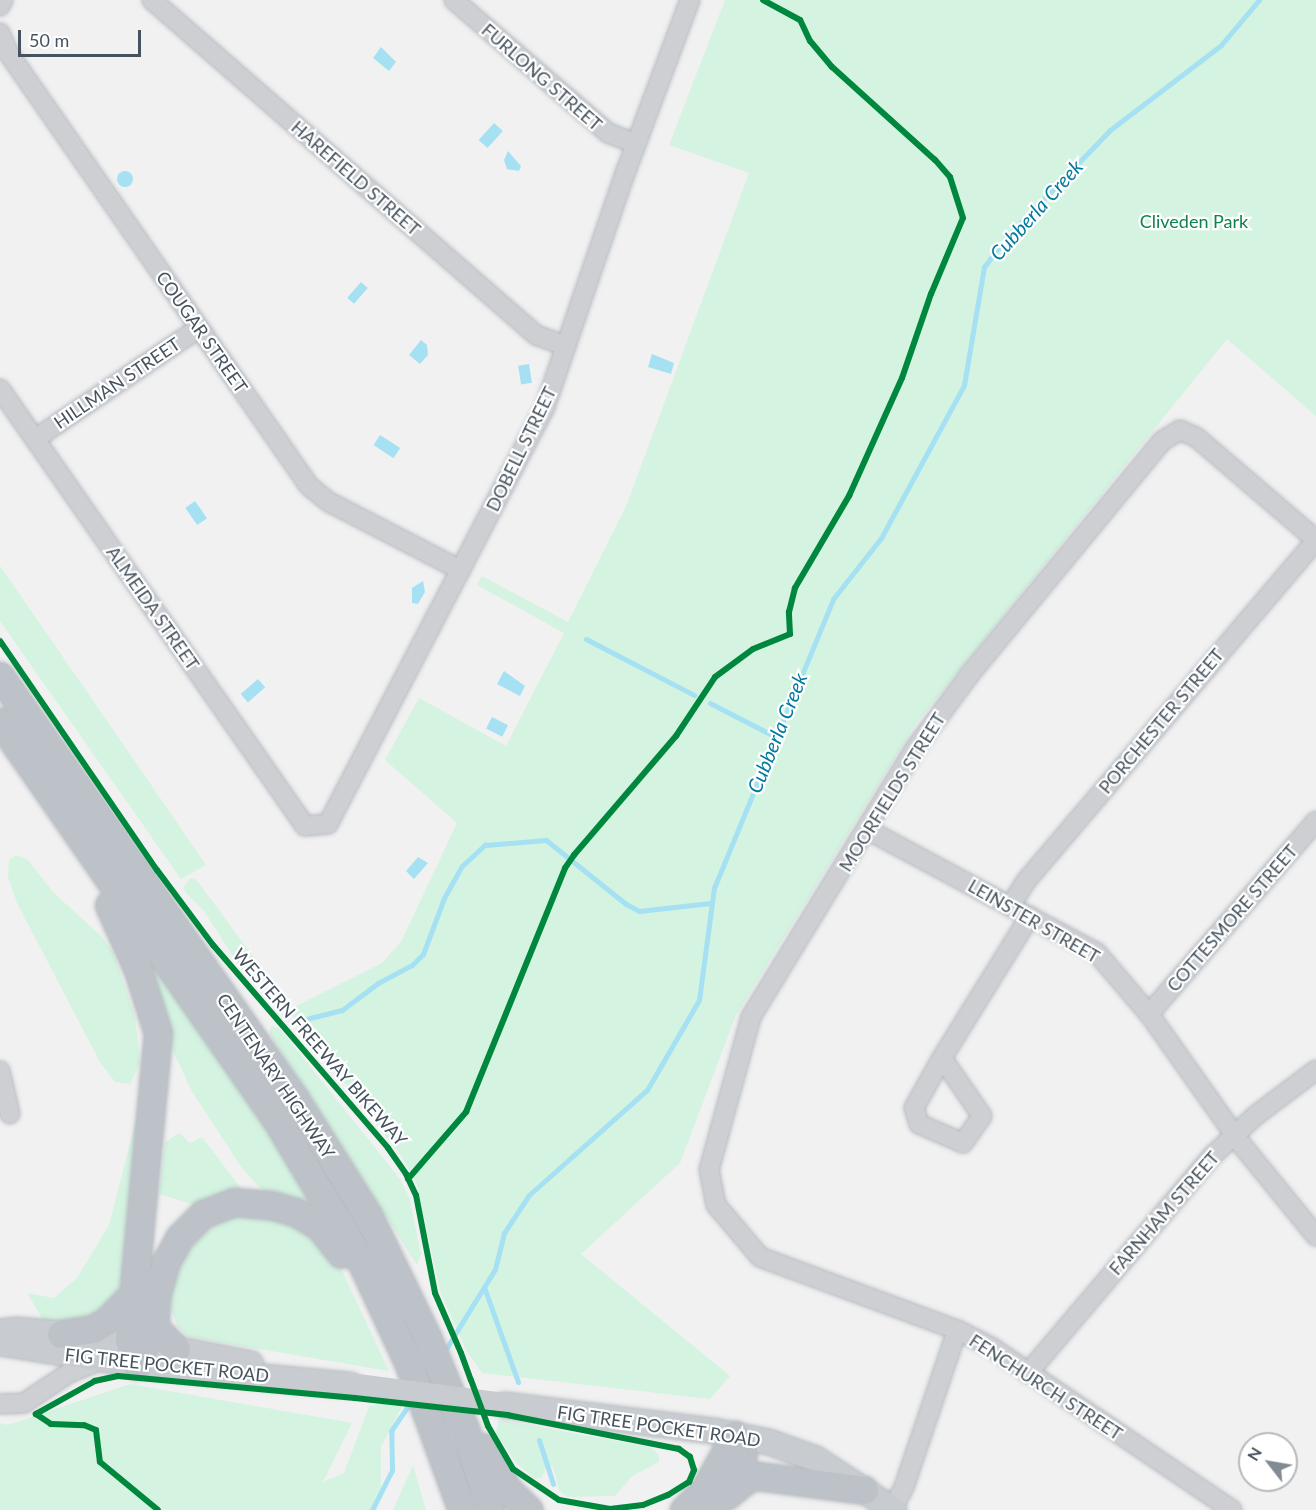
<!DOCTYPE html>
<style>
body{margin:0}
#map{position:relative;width:1316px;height:1510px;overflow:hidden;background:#f2f1f1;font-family:Lato,sans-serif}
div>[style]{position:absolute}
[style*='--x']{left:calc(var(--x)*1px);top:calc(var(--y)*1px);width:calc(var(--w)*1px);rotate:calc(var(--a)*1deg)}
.green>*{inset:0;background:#d4f3e0}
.water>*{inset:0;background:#a5e1f3;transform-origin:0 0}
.round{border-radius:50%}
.stream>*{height:5px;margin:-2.5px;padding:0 2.5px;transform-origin:2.5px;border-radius:2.5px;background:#a5e1f3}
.roads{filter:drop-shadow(0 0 2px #b5bbc1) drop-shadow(0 0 2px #b5bbc1)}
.minor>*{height:18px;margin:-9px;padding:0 9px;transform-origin:9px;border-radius:9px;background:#cdcfd2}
.major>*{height:24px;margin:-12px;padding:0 12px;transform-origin:12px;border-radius:12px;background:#c8ccd0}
.highway>*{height:27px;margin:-13.5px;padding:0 13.5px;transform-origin:13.5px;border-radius:13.5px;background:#bcc2c8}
.major-bridge>*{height:24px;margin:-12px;padding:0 12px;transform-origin:12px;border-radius:12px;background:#c8ccd0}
.cycleway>*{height:6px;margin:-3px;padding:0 3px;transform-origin:3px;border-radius:3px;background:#00873e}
span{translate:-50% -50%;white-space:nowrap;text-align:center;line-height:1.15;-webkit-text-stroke:4.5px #fff;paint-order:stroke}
.street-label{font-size:18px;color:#46535f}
.park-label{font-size:18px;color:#0e834c}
.water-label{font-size:20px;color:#037a9f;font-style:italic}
.north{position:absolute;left:1238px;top:1432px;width:60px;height:60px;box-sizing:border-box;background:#fff;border:2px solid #b5babf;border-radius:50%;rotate:301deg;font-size:16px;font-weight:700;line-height:24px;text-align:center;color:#46535f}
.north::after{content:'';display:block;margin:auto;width:21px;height:27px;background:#828a92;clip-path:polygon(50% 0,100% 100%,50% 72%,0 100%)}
.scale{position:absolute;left:18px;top:30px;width:123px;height:27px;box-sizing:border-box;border:3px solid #46535f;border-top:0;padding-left:8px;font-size:18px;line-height:21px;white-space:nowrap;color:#46535f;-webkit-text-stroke:4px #fff;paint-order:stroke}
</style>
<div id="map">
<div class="green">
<i style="clip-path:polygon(725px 0,1316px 0,1316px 416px,1227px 339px,915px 725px,736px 1015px,680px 1163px,581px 1254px,730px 1376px,710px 1399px,482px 1373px,466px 1350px,440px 1291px,417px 1185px,402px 1157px,288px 1010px,382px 963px,401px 942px,457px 823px,385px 760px,419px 698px,506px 746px,564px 633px,477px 585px,482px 576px,568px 622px,627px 504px,749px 173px,669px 145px)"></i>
<i style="clip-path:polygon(0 566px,114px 731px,206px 865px,181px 879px,0 621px)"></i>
<i style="clip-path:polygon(16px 855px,27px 859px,54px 893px,102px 937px,113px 952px,135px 1016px,140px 1063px,130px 1084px,115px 1082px,100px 1062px,17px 903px,8px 877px,9px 860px)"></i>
<i style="clip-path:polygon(190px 878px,196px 879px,254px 958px,259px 969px,258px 983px,254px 984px,238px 964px,204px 911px,185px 892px,184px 886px)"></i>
<i style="clip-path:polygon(152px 963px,271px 1129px,322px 1215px,263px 1191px,242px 1168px,191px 1090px,166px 1035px,146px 968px)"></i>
<i style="clip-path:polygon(272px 1026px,281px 1030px,400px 1179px,410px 1200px,421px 1255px,417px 1265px,273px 1040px,269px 1032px)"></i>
<i style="clip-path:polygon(145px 1117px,128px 1279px,98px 1321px,45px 1323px,27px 1293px,54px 1298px,77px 1278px,109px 1225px,135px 1124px)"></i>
<i style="clip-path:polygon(179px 1133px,190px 1143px,202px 1137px,243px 1191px,198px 1206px,159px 1194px,165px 1142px)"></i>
<i style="clip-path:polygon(249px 1211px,294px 1221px,337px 1260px,389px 1371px,189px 1337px,178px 1327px,172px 1312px,171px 1289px,190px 1249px,218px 1222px)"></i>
<i style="clip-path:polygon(130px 1384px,352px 1423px,323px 1482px,344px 1473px,369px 1406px,385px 1403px,402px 1407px,381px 1447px,381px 1490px,374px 1510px,0 1510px,0 1423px,8px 1425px)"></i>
<i style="clip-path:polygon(499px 1420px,650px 1447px,659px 1455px,659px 1462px,632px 1476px,615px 1496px,567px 1497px,559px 1490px,553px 1466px,546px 1467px,542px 1477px,535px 1479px,517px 1464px,496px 1433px)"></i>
<i style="clip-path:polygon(413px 1465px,426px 1510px,393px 1510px)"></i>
</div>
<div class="water">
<i style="clip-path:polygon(381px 47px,396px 62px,389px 71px,373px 58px)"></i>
<i style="left:494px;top:123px;width:12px;height:23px;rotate:42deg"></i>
<i style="clip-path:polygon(508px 151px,521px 166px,519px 171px,507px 169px,504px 160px)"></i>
<i class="round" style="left:117px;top:171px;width:16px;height:16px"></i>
<i style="left:361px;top:282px;width:9px;height:21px;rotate:41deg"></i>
<i style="clip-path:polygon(421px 340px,427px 345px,428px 355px,420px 364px,409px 355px)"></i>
<i style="clip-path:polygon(652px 354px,674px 363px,671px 374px,648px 367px)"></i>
<i style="left:529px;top:364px;width:19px;height:11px;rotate:81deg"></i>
<i style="left:380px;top:435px;width:24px;height:12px;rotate:33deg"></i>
<i style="left:195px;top:501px;width:21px;height:12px;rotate:55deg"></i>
<i style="clip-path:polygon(423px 581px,425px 592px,418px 604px,412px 603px,412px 588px)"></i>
<i style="clip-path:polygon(504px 671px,525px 686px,520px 696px,497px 684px)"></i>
<i style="left:258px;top:679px;width:11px;height:23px;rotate:49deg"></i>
<i style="left:492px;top:717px;width:18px;height:13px;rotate:27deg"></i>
<i style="clip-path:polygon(418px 857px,428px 863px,414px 879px,406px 871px)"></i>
</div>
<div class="stream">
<i style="--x:586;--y:639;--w:122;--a:27.4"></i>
<i style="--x:710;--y:703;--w:72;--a:27.3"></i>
<i style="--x:306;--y:1019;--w:37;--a:-14"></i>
<i style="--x:342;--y:1010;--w:45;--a:-36.9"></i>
<i style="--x:378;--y:983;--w:38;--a:-28"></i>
<i style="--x:412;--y:965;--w:16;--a:-45"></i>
<i style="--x:423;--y:954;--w:60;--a:-69.4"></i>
<i style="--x:444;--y:898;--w:35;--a:-61"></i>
<i style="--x:461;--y:867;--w:33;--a:-43"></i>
<i style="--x:485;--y:845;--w:61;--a:-4.7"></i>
<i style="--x:546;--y:840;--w:102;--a:38.7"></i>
<i style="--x:626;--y:904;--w:15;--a:28"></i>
<i style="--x:639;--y:911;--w:72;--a:-6.3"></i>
<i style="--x:484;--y:1287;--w:101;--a:70.3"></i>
<i style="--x:444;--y:1352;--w:97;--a:-58.4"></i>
<i style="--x:495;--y:1269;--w:37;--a:-76"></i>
<i style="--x:504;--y:1233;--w:45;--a:-56.7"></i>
<i style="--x:529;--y:1195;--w:158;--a:-41.7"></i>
<i style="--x:647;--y:1090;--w:104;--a:-60"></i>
<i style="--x:699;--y:1000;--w:113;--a:-82.4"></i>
<i style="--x:714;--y:888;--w:313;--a:-67.6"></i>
<i style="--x:833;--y:599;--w:78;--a:-51.8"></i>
<i style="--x:881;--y:538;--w:174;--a:-61.5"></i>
<i style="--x:964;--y:385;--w:120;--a:-80.4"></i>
<i style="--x:984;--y:267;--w:36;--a:-53"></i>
<i style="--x:1006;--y:238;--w:150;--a:-46.1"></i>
<i style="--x:1110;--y:130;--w:140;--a:-37.4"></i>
<i style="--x:1221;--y:45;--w:59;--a:-49.8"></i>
<i style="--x:539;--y:1440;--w:46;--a:72.3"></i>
<i style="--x:372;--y:1510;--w:45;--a:-63.4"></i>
<i style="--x:392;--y:1470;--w:39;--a:-91"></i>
<i style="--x:391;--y:1431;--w:37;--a:-56"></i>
</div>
<div class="roads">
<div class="minor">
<i style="--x:152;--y:0;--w:510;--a:41.1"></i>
<i style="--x:536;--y:335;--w:32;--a:20"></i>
<i style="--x:454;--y:0;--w:203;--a:40.8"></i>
<i style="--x:608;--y:133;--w:30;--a:21"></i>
<i style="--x:0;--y:6;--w:7;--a:-63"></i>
<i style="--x:0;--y:33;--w:23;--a:67"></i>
<i style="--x:9;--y:54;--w:526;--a:55.22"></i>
<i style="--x:309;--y:486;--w:26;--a:39"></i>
<i style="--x:329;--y:502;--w:148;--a:27.3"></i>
<i style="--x:0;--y:389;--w:533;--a:55.09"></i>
<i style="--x:305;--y:826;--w:23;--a:-5"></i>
<i style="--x:328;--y:824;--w:470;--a:-62.5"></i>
<i style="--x:545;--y:407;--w:250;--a:-71.1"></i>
<i style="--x:626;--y:171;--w:183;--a:-69.5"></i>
<i style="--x:35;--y:439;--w:198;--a:-34.1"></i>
<i style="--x:868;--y:830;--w:259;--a:28.2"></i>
<i style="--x:1096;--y:952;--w:82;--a:49.5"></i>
<i style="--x:1149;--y:1014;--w:159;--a:54.7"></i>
<i style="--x:1241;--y:1144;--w:119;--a:50.8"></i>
<i style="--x:1011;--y:905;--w:28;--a:-58"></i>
<i style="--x:1026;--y:881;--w:448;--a:-49.6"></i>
<i style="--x:1149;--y:1014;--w:255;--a:-49.1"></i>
<i style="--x:942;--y:1058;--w:70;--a:55.4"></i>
<i style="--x:982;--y:1116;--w:33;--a:125"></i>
<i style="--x:963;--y:1143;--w:48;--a:-156.6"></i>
<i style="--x:919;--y:1124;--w:17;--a:-107"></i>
<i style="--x:914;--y:1108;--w:57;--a:-60.8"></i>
<i style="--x:942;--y:1058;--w:167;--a:-58.2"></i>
<i style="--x:0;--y:1071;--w:44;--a:76.9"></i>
<i style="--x:1028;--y:1373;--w:285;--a:-49.7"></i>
<i style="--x:1212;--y:1156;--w:59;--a:-42.9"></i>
<i style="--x:1255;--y:1116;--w:76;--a:-37"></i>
<i style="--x:0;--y:1404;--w:24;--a:-2"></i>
<i style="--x:24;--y:1403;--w:54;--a:-33.7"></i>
<i style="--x:69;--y:1373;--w:37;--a:-22"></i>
<i style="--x:892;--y:1509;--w:25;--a:-61"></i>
<i style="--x:904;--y:1487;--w:166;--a:-71.3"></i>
<i style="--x:1232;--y:1510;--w:291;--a:-145.9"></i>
<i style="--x:991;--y:1347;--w:38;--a:-153"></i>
<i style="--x:957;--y:1330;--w:210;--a:-159.7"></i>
<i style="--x:760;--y:1257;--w:68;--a:-130.2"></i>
<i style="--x:716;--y:1205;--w:36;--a:-101"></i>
<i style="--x:709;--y:1170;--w:159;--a:-74.6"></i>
<i style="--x:751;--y:1017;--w:316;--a:-58.6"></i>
<i style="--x:916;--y:747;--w:91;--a:-53.5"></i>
<i style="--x:970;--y:674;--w:302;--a:-50.5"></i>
<i style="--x:1162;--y:441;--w:21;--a:-31"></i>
<i style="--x:1180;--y:430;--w:17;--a:24"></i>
<i style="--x:1196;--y:437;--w:158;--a:40.6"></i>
</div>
<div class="major">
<i style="--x:0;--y:1332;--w:17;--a:-7"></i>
<i style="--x:17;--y:1330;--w:112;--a:5.1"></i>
<i style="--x:129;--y:1340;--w:124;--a:11.1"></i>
<i style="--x:0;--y:1343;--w:139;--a:9.1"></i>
<i style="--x:137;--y:1365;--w:214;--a:5.4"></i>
<i style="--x:504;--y:1405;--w:212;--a:7.1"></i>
<i style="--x:714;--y:1431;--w:56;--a:11.3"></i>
<i style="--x:769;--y:1442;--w:50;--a:19.9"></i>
<i style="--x:816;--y:1459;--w:93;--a:33.2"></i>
</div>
<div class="highway">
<i style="--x:0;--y:676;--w:516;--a:55.11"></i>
<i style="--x:295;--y:1099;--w:137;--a:57.8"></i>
<i style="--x:368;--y:1215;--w:136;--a:64.2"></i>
<i style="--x:427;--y:1337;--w:100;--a:67.6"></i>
<i style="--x:465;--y:1429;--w:85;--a:72.8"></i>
<i style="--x:0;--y:722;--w:484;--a:55.2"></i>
<i style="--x:276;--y:1119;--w:168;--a:59.2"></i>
<i style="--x:362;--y:1263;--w:109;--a:65.1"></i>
<i style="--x:408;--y:1362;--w:158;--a:70"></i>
<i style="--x:109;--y:905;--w:71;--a:66"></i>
<i style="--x:138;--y:970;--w:66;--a:72.4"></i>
<i style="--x:158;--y:1033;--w:308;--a:95.4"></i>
<i style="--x:129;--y:1340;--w:26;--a:72"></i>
<i style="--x:154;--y:1327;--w:31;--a:45"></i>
<i style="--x:61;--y:1334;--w:32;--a:-9"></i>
<i style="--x:93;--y:1329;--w:17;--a:-31"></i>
<i style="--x:108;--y:1320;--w:37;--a:-46"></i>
<i style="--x:137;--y:1365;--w:42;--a:-65.9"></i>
<i style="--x:154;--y:1327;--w:35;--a:-85"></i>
<i style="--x:157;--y:1292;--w:31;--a:-73"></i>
<i style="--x:166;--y:1262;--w:29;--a:-61"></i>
<i style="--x:180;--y:1237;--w:33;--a:-45"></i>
<i style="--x:203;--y:1214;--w:33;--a:-21"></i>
<i style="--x:234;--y:1202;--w:37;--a:5"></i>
<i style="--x:271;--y:1205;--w:26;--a:16"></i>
<i style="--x:296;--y:1212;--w:28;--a:32"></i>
<i style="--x:320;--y:1227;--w:34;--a:52"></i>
<i style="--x:482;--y:1447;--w:49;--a:59.2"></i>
<i style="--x:507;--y:1489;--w:30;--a:44"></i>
<i style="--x:726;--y:1496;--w:28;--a:-39"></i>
<i style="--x:748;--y:1478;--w:10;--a:-11"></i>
<i style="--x:758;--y:1476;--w:107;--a:7.5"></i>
<i style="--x:684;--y:1510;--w:30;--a:-45"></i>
<i style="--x:705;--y:1489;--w:62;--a:-60.9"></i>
<i style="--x:735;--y:1435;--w:16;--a:60"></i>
<i style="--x:743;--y:1449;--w:11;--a:95"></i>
<i style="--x:742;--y:1460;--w:61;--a:125"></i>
</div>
</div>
<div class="major-bridge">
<i style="--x:350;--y:1385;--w:155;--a:7.4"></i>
</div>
<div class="cycleway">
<i style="--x:0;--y:641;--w:278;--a:55.6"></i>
<i style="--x:157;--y:870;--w:94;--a:53.3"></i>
<i style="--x:213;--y:945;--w:268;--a:49.2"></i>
<i style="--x:388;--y:1148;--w:32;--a:55"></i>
<i style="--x:406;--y:1174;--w:23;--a:65"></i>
<i style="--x:416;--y:1195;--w:100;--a:79"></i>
<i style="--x:435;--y:1293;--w:65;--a:66.6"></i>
<i style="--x:461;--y:1353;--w:29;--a:70"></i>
<i style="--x:471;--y:1380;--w:49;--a:69.7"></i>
<i style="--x:488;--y:1426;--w:50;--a:59.8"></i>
<i style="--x:513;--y:1469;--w:55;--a:34"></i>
<i style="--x:559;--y:1500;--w:52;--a:10"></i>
<i style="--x:610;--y:1509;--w:33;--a:-7"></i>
<i style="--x:643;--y:1505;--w:27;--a:-22"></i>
<i style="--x:668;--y:1495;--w:25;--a:-32"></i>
<i style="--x:689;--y:1482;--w:13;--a:-67"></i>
<i style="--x:694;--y:1470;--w:14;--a:-107"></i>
<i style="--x:690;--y:1457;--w:14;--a:-144"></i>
<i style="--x:679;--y:1449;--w:174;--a:-168.8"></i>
<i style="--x:508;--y:1415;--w:154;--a:-173.7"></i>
<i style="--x:355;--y:1398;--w:238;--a:-174.7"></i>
<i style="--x:118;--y:1376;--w:24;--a:168"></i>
<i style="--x:95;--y:1381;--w:68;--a:150.8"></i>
<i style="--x:36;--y:1414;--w:18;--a:34"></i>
<i style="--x:51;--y:1424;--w:33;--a:2"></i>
<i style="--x:84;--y:1425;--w:13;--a:23"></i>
<i style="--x:96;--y:1430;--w:32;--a:83"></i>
<i style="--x:100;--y:1462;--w:75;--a:39.6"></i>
<i style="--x:408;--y:1179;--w:89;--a:-49.1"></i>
<i style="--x:466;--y:1112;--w:263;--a:-67.9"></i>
<i style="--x:565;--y:868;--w:16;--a:-55"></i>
<i style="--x:574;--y:855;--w:157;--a:-49.4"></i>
<i style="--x:676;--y:736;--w:71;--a:-56.5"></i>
<i style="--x:715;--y:677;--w:47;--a:-36.4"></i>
<i style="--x:753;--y:649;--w:40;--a:-22"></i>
<i style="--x:790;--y:634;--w:22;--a:-93"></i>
<i style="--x:789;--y:612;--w:25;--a:-76"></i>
<i style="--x:795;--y:588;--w:107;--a:-59.6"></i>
<i style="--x:849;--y:496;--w:129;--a:-65.8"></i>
<i style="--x:902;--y:378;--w:89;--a:-71"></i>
<i style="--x:931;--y:294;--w:82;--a:-67.2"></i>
<i style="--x:963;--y:218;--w:43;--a:-107.6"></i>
<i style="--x:950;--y:177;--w:23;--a:-131"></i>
<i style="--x:935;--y:160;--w:139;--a:-137.9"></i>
<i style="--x:832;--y:67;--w:34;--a:-130"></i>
<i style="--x:810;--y:41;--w:23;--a:-115"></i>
<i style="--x:800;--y:20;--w:42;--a:-151.6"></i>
</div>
<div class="street-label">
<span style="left:542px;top:77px;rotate:41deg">FURLONG STREET</span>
<span style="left:356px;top:178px;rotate:41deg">HAREFIELD STREET</span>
<span style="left:202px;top:332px;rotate:55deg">COUGAR STREET</span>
<span style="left:117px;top:383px;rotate:-34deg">HILLMAN STREET</span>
<span style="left:521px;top:449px;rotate:-64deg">DOBELL STREET</span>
<span style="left:153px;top:608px;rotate:55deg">ALMEIDA STREET</span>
<span style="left:1161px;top:721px;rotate:-50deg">PORCHESTER STREET</span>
<span style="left:892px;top:792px;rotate:-58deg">MOORFIELDS STREET</span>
<span style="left:1232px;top:918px;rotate:-49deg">COTTESMORE STREET</span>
<span style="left:1034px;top:921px;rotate:30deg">LEINSTER STREET</span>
<span style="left:320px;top:1047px;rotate:49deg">WESTERN FREEWAY BIKEWAY</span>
<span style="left:276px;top:1076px;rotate:56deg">CENTENARY HIGHWAY</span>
<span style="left:1164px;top:1213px;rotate:-49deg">FARNHAM STREET</span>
<span style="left:167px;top:1365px;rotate:6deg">FIG TREE POCKET ROAD</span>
<span style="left:1046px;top:1387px;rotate:33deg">FENCHURCH STREET</span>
<span style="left:659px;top:1426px;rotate:8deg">FIG TREE POCKET ROAD</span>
</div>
<div class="park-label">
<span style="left:1194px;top:221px">Cliveden Park</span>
</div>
<div class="water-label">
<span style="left:1036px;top:210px;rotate:-48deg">Cubberla Creek</span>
<span style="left:777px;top:733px;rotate:-68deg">Cubberla Creek</span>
</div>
<div class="north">N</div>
<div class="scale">50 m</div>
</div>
